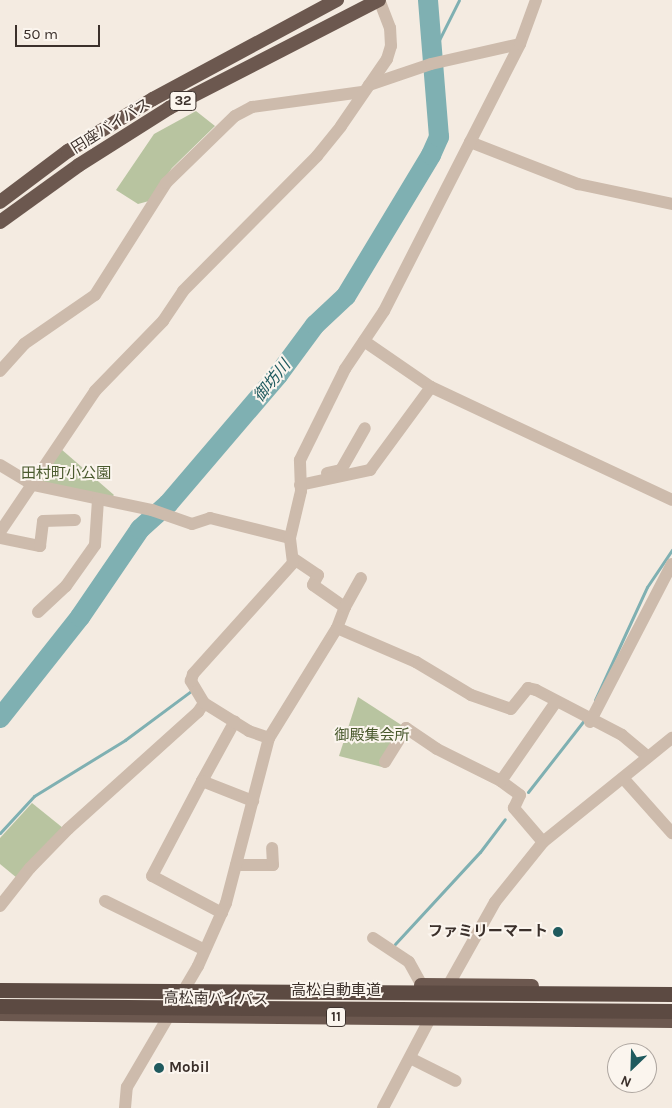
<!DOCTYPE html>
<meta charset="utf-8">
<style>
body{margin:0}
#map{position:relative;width:672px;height:1108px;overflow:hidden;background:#f4ebe1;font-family:Karla,"Noto Sans JP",sans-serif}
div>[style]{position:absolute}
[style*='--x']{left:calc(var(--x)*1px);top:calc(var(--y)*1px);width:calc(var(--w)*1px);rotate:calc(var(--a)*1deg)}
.green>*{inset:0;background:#b8c4a0}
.stream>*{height:3px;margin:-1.5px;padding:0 1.5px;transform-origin:1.5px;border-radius:1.5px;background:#7fb0b2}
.river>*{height:20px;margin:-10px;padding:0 10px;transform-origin:10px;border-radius:10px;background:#7fb0b2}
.minor>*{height:12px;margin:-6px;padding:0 6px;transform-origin:6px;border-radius:6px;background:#cdbbac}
.trunk>*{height:14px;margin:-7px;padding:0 7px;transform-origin:7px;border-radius:7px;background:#6c584f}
.motorway>*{height:15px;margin:-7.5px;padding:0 7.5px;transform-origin:7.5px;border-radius:7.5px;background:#5c4a42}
.dots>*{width:14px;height:14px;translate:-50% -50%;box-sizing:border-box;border:2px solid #fbf5ee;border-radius:50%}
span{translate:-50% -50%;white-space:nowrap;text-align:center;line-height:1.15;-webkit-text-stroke:4px #fbf5ee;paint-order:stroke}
.shield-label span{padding:1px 4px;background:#fbf5ee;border:1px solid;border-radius:4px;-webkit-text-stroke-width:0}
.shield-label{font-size:14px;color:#3b302b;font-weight:700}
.street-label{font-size:15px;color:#3b302b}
.park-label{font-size:15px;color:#4a5a2e}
.poi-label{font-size:15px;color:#3b302b;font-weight:700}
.right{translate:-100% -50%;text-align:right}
.left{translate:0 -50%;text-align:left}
.water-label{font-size:16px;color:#1f5a5e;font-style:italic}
.north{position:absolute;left:607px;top:1043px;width:50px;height:50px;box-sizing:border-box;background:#fbf5ee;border:1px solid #aea6a0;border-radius:50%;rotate:204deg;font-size:14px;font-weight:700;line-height:20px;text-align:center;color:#3b302b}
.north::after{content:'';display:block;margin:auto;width:18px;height:22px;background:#1f5a5e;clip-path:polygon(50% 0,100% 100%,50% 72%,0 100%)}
.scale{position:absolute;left:15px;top:25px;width:85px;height:22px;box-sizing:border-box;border:2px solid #3b302b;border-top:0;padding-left:6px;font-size:15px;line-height:18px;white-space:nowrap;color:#3b302b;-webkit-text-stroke:4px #fbf5ee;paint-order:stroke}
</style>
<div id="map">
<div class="green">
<i style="clip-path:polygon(196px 111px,215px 126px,172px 168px,149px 201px,138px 204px,116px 190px,154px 134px)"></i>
<i style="clip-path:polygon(61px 449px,114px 495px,110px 499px,41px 484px)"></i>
<i style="clip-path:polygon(358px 697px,406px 728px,386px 768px,339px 756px)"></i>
<i style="clip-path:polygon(32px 803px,63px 828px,17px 878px,0 864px,0 838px)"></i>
</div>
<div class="stream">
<i style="--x:432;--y:54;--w:60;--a:-63.4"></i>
<i style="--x:595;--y:700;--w:124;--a:-65.3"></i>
<i style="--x:647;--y:587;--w:45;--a:-56"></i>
<i style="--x:528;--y:792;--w:93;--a:-52"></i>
<i style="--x:0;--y:833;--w:50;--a:-47.4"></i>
<i style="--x:34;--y:796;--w:107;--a:-31.6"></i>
<i style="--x:125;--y:740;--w:82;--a:-36.6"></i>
<i style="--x:395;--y:944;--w:125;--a:-47.3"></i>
<i style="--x:480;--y:852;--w:41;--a:-52.9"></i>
</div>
<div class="river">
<i style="--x:0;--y:718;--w:129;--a:-51.6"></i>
<i style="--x:80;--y:617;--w:107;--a:-55.7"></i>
<i style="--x:140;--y:529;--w:38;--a:-42"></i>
<i style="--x:168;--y:504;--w:170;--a:-49.5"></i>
<i style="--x:278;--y:375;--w:62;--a:-53.5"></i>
<i style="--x:315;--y:325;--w:42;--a:-43.1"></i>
<i style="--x:346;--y:296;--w:165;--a:-58.9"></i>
<i style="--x:431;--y:155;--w:20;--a:-66"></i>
<i style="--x:439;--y:137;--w:137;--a:-94.6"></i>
</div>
<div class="minor">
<i style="--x:369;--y:85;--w:65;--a:-18.7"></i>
<i style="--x:431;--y:64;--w:91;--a:-12.7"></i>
<i style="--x:470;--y:142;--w:116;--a:21.3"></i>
<i style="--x:578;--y:184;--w:96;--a:12"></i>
<i style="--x:364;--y:341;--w:81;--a:34.5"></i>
<i style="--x:431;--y:387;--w:266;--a:25.1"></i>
<i style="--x:0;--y:371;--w:36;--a:-48"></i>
<i style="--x:24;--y:344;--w:86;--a:-34.6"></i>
<i style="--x:95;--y:295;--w:133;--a:-57.6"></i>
<i style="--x:166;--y:183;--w:96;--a:-44.2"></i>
<i style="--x:235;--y:116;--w:19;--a:-28"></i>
<i style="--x:252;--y:107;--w:111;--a:-7.8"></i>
<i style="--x:0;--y:465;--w:39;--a:31"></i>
<i style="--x:33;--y:485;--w:122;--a:11.9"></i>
<i style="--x:152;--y:510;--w:42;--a:19.3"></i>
<i style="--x:192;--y:524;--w:19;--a:-18"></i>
<i style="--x:210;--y:518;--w:82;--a:14"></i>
<i style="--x:327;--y:473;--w:14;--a:-12"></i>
<i style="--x:341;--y:470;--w:48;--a:-60.3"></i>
<i style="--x:300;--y:485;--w:72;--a:-12.1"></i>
<i style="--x:370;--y:470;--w:103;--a:-53.7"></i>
<i style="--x:0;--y:532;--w:170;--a:-56"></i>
<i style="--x:95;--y:391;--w:98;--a:-45.8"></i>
<i style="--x:163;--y:321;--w:36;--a:-56"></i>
<i style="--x:183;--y:291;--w:190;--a:-45.2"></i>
<i style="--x:317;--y:156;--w:38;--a:-51"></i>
<i style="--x:341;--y:126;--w:81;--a:-55.5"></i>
<i style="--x:387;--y:59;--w:14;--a:-73"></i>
<i style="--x:391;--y:46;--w:18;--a:-93"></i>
<i style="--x:390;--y:28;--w:30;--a:-111"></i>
<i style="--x:0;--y:538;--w:41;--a:11.3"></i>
<i style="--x:40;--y:546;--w:25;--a:-83"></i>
<i style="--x:43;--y:521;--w:32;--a:-2"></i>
<i style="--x:294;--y:559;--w:29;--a:34"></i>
<i style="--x:318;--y:575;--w:11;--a:117"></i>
<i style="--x:313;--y:585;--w:39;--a:35"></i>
<i style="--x:345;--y:607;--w:22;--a:111"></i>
<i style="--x:345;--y:607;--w:33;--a:-61"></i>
<i style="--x:38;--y:612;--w:38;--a:-43"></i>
<i style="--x:66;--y:586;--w:50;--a:-54.7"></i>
<i style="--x:95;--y:545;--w:45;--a:-86.2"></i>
<i style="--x:590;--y:722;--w:178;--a:-62.6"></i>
<i style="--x:269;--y:738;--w:129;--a:-58.3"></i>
<i style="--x:337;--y:628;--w:86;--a:23.3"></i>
<i style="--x:416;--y:662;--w:64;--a:31"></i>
<i style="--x:471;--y:695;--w:42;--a:19.3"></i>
<i style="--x:511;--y:709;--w:27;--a:-51"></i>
<i style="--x:528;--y:688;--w:8;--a:14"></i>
<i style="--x:536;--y:690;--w:97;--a:27.6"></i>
<i style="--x:622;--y:735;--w:34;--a:40"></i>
<i style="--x:385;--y:762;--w:40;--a:-58"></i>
<i style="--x:406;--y:728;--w:37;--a:34"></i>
<i style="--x:437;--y:749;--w:72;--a:26.6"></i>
<i style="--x:623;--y:778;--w:74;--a:48.3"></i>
<i style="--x:202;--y:781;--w:68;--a:-61.2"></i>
<i style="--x:543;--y:842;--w:45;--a:-130.5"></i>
<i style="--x:514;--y:808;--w:14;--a:-65"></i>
<i style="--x:520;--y:795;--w:24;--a:-144"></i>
<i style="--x:501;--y:781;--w:96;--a:-55.2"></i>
<i style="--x:236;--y:865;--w:37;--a:0"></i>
<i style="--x:273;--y:865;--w:17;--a:-93"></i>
<i style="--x:105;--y:901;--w:111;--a:26.1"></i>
<i style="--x:0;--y:906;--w:48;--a:-51.7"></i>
<i style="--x:30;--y:868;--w:54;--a:-45.7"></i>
<i style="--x:68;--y:829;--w:175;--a:-42"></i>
<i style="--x:198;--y:712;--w:11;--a:-56"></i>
<i style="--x:204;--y:703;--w:26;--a:-121"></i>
<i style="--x:191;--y:681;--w:7;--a:-74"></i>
<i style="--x:193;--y:674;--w:149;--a:-48"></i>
<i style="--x:293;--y:563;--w:25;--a:-97"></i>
<i style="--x:290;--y:538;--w:48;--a:-76.8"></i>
<i style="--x:301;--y:491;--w:31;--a:-92"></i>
<i style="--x:300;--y:460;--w:102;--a:-63.7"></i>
<i style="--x:345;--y:369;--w:70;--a:-56.1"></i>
<i style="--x:384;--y:311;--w:300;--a:-63"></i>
<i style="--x:520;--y:44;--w:47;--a:-70"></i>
<i style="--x:222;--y:913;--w:79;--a:-152.1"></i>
<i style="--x:152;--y:876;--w:107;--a:-62.2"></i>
<i style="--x:202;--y:781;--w:55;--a:21.4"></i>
<i style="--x:373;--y:938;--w:43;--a:33.7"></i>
<i style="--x:409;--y:962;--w:26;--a:61"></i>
<i style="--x:444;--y:993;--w:104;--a:-60.7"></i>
<i style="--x:495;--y:902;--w:77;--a:-51.3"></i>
<i style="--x:543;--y:842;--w:166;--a:-38.9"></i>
<i style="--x:410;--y:1058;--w:51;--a:26.6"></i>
<i style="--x:125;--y:1108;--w:21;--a:-85"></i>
<i style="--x:127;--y:1087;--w:140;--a:-59.6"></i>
<i style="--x:198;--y:966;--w:69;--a:-66"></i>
<i style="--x:226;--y:903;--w:171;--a:-75.4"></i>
<i style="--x:269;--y:738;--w:21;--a:-161"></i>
<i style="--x:249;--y:731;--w:53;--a:-148.1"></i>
<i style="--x:383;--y:1108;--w:110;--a:-62.3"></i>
</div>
<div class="trunk">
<i style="--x:0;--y:202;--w:85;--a:-36.9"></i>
<i style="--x:68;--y:151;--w:100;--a:-31.5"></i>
<i style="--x:153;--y:99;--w:209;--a:-28.3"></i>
<i style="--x:0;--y:222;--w:97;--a:-35.8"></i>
<i style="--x:79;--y:165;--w:107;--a:-32.3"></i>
<i style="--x:169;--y:108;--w:236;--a:-27.2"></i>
<i style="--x:421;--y:985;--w:111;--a:0.5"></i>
<i style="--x:0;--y:1014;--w:672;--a:0.6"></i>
</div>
<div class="motorway">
<i style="--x:0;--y:990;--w:672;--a:0.34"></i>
<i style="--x:0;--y:1006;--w:672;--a:0.43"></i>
</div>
<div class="dots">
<i style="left:558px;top:932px;background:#1f5a5e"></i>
<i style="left:159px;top:1068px;background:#1f5a5e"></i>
</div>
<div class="shield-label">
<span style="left:183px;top:101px">32</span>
<span style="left:336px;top:1017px">11</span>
</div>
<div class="street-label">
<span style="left:111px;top:126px;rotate:-32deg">円座バイパス</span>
<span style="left:336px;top:991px">高松自動車道</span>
<span style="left:216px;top:999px;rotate:1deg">高松南バイパス</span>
</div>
<div class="park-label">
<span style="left:66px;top:474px">田村町小公園</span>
<span style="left:372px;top:736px">御殿集会所</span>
</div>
<div class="poi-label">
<span class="right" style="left:548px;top:932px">ファミリーマート</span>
<span class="left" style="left:169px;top:1068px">Mobil</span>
</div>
<div class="water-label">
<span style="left:272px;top:381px;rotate:-51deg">御坊川</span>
</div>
<div class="north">N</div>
<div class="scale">50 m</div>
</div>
